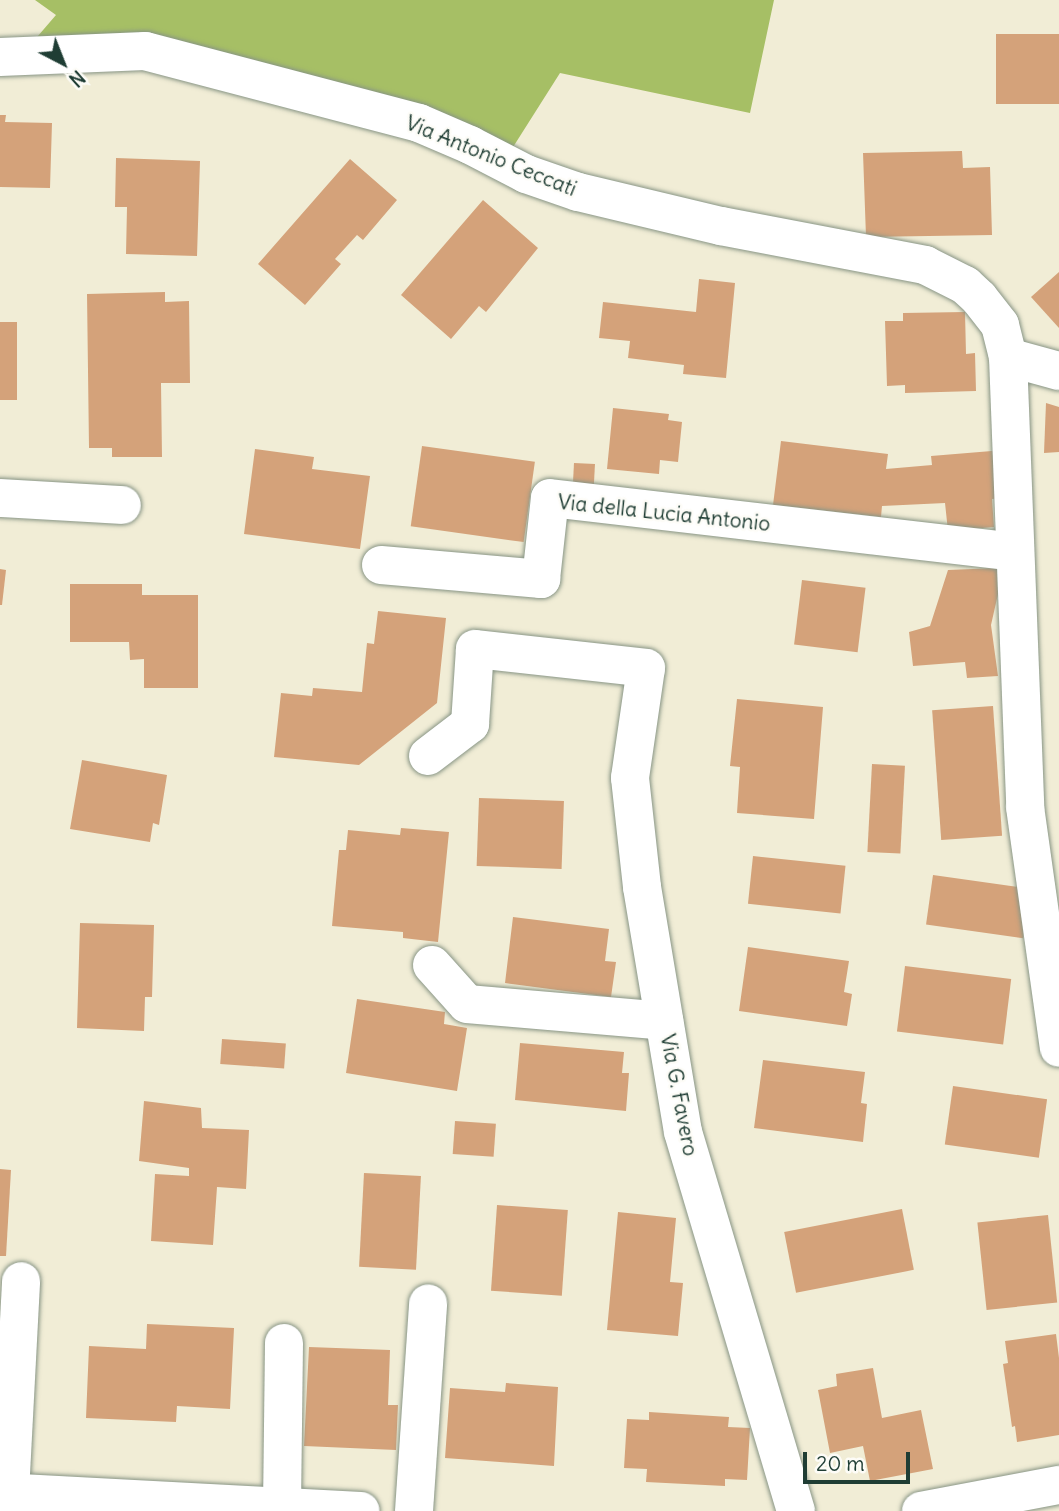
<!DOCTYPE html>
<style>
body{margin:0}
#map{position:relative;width:1059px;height:1511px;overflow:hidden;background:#f1edd6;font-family:Delius,sans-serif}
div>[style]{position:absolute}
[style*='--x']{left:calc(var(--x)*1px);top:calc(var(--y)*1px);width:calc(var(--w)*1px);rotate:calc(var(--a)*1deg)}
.green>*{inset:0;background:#a6bf65}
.building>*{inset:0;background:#d4a27a;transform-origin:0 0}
.roads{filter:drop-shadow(0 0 2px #889585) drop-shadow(0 0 2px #889585)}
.street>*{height:38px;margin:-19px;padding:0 19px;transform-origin:19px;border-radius:19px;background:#fff}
span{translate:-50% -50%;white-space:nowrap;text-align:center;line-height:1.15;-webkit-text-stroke:5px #fdfcf7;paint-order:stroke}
.street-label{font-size:21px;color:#1f3d34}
.north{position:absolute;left:28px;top:28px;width:70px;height:70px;-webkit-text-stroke:5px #fdfcf7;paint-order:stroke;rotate:138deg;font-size:19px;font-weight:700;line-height:28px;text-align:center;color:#1f3d34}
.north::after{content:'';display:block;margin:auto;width:24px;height:32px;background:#1f3d34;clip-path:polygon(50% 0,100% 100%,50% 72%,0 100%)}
.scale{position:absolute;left:803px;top:1452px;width:107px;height:32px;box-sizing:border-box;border:4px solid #1f3d34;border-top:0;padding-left:9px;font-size:21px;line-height:24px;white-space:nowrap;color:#1f3d34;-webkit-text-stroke:5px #fdfcf7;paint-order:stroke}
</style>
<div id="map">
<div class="green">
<i style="clip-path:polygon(35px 0,774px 0,750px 113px,560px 73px,503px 163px,187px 67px,25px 51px,56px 15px)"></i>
</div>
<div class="building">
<i style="left:1059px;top:34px;width:70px;height:63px;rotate:90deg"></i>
<i style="clip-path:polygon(0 115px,6px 115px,5px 122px,52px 123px,50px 188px,0 187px)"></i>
<i style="clip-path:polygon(962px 151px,963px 168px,990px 167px,992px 235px,866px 237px,863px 153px)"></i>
<i style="clip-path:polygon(116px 158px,200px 161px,197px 256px,126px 254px,127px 207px,115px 207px)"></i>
<i style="clip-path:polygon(350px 159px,397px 200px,363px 240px,357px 235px,335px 259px,341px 264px,305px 305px,258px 264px)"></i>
<i style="clip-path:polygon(483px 200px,538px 248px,486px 312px,479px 306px,451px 339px,401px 295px)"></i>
<i style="clip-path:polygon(1059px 272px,1059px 328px,1031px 297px)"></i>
<i style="clip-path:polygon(699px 279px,735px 283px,726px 378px,683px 374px,684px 365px,628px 358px,630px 341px,599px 338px,603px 302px,696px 312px)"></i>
<i style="clip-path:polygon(165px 292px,165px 302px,189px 301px,190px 383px,161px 383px,162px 457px,112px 457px,112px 448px,89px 448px,87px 294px)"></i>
<i style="clip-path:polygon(965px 312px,966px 354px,975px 353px,976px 391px,905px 393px,905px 385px,887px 386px,885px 321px,903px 321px,903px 313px)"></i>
<i style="left:0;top:322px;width:17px;height:78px"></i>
<i style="clip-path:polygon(1046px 403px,1059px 407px,1059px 452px,1044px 453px)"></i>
<i style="clip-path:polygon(613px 408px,669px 414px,668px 420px,682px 422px,678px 462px,660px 460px,659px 474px,607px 469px)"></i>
<i style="clip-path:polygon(781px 441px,888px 454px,886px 469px,932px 465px,931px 456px,1004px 450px,1008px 498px,992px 499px,994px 527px,948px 531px,945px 503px,882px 506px,881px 517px,773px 505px)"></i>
<i style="left:422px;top:446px;width:114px;height:81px;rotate:8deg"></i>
<i style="clip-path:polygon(255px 449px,314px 457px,312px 469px,370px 476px,360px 549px,244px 534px)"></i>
<i style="left:574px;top:463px;width:21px;height:28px;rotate:3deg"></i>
<i style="clip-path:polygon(997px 568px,998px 594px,991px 625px,998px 676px,967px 678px,965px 662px,913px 666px,909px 632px,930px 626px,948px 570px)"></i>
<i style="clip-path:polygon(0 569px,6px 570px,2px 605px,0 605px)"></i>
<i style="left:802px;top:580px;width:64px;height:65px;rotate:7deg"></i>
<i style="clip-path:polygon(70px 584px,142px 584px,142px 595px,198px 595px,198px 688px,144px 688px,144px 659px,130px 660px,129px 642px,70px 642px)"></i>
<i style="clip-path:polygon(378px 611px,446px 618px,437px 703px,359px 765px,274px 757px,281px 693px,312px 696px,313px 688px,362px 692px,367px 643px,374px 644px)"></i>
<i style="clip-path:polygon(737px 699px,823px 707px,814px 819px,737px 813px,740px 767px,730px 766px)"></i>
<i style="left:993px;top:706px;width:130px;height:61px;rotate:86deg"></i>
<i style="clip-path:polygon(82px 760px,167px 775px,159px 825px,153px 823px,150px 842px,70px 829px)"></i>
<i style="left:872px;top:764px;width:33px;height:88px;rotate:3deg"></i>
<i style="left:479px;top:798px;width:85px;height:68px;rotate:2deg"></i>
<i style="clip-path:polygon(401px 828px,449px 832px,438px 942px,403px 938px,403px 932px,332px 926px,339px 850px,346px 850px,348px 830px,400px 835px)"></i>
<i style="left:753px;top:856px;width:93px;height:48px;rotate:6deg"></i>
<i style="left:933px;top:875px;width:98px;height:50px;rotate:8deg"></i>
<i style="clip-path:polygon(513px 917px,609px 929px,605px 961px,616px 962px,611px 997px,505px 983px)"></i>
<i style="clip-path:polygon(80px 923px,154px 925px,152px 997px,145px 997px,144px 1031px,77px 1028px)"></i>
<i style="clip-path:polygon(748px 947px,849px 961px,844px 992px,852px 994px,847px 1026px,739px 1011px)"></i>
<i style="left:905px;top:966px;width:107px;height:66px;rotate:7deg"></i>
<i style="clip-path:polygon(357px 999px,445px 1012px,444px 1024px,467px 1028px,457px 1091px,346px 1073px)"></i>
<i style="left:222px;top:1039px;width:64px;height:25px;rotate:4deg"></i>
<i style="clip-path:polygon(520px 1043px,624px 1052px,622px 1073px,629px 1073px,626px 1111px,515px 1100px)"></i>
<i style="clip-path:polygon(763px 1060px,865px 1072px,861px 1103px,867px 1104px,863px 1142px,754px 1128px)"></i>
<i style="left:953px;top:1086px;width:95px;height:59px;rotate:8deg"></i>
<i style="clip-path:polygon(144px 1101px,201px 1108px,202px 1128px,249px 1130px,246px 1189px,217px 1187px,213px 1245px,151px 1241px,155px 1174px,189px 1176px,189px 1168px,139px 1161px)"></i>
<i style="left:455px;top:1121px;width:41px;height:33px;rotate:4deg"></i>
<i style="clip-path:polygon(0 1169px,11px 1170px,6px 1256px,0 1256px)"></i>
<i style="left:364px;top:1173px;width:57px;height:94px;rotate:3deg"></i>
<i style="left:497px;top:1205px;width:71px;height:86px;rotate:4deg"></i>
<i style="left:902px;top:1209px;width:62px;height:120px;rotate:79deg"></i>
<i style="clip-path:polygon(618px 1212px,676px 1218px,670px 1282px,683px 1283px,678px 1336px,607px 1330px)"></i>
<i style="left:1048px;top:1215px;width:88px;height:71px;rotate:84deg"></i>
<i style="clip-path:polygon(147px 1324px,234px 1328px,230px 1409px,177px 1406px,176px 1422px,86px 1418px,89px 1346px,146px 1349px)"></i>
<i style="clip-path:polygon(1056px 1334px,1059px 1358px,1059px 1435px,1017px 1442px,1015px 1426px,1012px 1427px,1003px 1364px,1008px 1363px,1005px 1341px)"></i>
<i style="clip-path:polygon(309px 1347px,390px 1350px,388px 1405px,398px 1405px,396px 1450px,304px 1446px)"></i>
<i style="clip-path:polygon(873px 1368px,882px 1418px,921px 1410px,933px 1469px,870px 1481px,863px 1446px,830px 1453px,818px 1390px,837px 1386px,836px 1374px)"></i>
<i style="clip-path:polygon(506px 1383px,558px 1387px,554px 1466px,445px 1458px,450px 1388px,505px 1392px)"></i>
<i style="clip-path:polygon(649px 1412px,729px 1417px,728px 1427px,750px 1428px,747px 1480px,725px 1479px,725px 1486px,646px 1482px,647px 1469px,624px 1468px,627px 1419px,649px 1420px)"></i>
</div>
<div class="roads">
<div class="street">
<i style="--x:0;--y:57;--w:145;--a:-2.4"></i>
<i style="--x:145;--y:51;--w:283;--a:14.7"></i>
<i style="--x:419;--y:123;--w:56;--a:23.3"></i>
<i style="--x:470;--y:145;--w:63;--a:27.4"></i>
<i style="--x:526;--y:174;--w:55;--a:19.1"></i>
<i style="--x:578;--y:192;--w:147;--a:13.4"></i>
<i style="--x:721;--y:226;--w:208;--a:10.8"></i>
<i style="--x:925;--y:265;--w:45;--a:26.6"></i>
<i style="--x:965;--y:285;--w:19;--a:43"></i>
<i style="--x:979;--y:298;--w:34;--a:52"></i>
<i style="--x:1000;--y:325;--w:33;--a:76"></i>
<i style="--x:1008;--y:357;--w:450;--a:87.8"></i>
<i style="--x:1025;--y:807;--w:243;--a:82"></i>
<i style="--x:1008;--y:357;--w:53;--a:15.4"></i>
<i style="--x:0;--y:498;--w:122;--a:3.3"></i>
<i style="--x:381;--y:565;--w:161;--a:5"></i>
<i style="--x:541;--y:579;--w:81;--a:-83.7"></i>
<i style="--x:550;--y:498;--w:468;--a:6.6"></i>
<i style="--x:428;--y:756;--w:53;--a:-37.3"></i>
<i style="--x:470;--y:724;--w:75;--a:-86.2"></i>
<i style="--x:475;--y:649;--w:172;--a:6.3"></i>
<i style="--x:646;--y:668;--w:111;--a:98.3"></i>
<i style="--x:630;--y:778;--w:110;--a:83.7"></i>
<i style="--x:642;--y:887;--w:248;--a:80.5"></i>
<i style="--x:683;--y:1132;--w:395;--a:73.4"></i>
<i style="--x:432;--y:965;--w:52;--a:48.1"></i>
<i style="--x:467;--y:1004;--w:198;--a:4.9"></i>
<i style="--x:0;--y:1492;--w:361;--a:3"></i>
<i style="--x:10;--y:1493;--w:212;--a:-87"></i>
<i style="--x:282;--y:1507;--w:164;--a:-89.3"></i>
<i style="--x:414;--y:1511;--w:208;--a:-86.1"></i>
<i style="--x:921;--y:1511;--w:140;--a:-10.7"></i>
</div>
</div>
<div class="street-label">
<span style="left:491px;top:156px;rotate:22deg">Via Antonio Ceccati</span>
<span style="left:664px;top:513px;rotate:6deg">Via della Lucia Antonio</span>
<span style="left:679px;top:1095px;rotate:79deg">Via G. Favero</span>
</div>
<div class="north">N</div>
<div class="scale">20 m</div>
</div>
